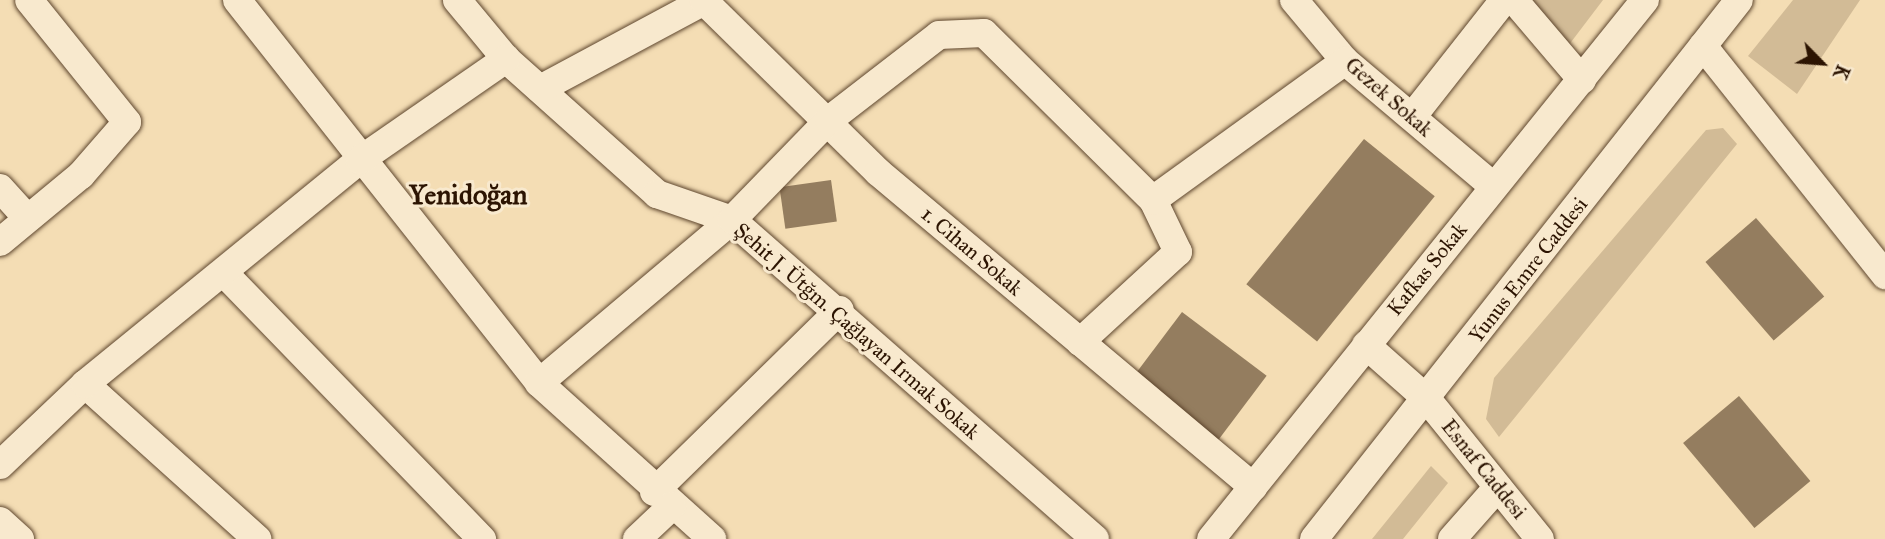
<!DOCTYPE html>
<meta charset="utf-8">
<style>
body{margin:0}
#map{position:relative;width:1885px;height:539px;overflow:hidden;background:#f4ddb4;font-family:"IM FELL Great Primer",serif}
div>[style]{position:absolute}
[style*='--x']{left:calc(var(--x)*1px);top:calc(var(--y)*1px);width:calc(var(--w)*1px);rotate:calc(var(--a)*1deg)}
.green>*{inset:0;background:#d2bb96}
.building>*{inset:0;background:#947d5f;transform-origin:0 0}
.roads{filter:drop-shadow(0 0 2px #5e462e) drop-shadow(0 0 2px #5e462e)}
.minor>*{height:28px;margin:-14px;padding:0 14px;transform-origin:14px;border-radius:14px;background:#f8e9ce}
span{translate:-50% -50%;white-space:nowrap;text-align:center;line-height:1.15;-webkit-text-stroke:6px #f8e9ce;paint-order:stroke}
.street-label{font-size:21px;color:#2c1402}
.district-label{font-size:28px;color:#2c1402;font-weight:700}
.north{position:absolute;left:1787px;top:28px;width:70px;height:70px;-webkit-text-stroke:5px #f8e9ce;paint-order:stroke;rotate:115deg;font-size:19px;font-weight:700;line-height:28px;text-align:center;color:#2c1402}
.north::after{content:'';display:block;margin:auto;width:24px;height:32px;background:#2c1402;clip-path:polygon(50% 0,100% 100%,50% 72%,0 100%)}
</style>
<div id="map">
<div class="green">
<i style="clip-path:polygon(1527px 0,1603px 0,1562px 54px)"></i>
<i style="clip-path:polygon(1793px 0,1860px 0,1797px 94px,1748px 56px)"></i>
<i style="clip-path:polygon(1723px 128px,1737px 144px,1499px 437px,1486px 419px,1494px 378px,1706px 130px)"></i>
<i style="clip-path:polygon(1431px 466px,1448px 483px,1403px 539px,1372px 539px)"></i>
</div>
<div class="building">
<i style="left:1364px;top:139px;width:91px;height:187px;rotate:39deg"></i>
<i style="left:831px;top:180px;width:42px;height:52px;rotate:82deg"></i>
<i style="left:1756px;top:218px;width:104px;height:67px;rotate:49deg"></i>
<i style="left:1182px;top:312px;width:106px;height:80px;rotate:37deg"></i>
<i style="left:1739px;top:396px;width:111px;height:73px;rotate:50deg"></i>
</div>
<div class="roads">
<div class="minor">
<i style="--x:237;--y:0;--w:488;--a:51.7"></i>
<i style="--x:539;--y:383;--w:233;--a:42"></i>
<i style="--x:457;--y:0;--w:77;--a:50.3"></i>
<i style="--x:506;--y:59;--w:203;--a:41.8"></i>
<i style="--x:657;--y:194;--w:79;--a:19.1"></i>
<i style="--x:732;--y:220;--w:483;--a:41.3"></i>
<i style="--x:1294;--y:0;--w:80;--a:50.1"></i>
<i style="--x:1345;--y:61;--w:194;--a:40.2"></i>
<i style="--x:1514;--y:0;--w:105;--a:49.6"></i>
<i style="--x:1703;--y:46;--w:293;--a:51.5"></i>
<i style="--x:540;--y:89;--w:186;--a:-28.2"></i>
<i style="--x:704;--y:1;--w:244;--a:44.5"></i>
<i style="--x:878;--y:172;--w:490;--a:40"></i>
<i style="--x:1412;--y:117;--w:149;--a:-51.8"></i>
<i style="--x:0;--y:188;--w:39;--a:48"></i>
<i style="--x:0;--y:242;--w:105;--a:-39.6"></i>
<i style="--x:81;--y:175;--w:70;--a:-49"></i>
<i style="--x:127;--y:122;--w:156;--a:-128.8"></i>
<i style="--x:224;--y:273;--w:371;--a:45.9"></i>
<i style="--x:1080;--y:342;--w:133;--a:-42.6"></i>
<i style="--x:1178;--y:252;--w:58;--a:-115.7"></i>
<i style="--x:1153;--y:200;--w:237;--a:-35.9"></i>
<i style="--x:1366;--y:345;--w:81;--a:41.5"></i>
<i style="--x:1427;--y:399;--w:180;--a:51.1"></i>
<i style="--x:539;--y:383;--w:253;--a:-40.2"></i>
<i style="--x:732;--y:220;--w:139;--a:-45.9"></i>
<i style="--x:829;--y:120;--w:139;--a:-37.7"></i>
<i style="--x:939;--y:35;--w:45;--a:-2.5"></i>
<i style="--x:984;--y:33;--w:238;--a:44.7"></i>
<i style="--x:85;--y:384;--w:232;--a:42"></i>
<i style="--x:0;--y:465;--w:117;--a:-43.6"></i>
<i style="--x:85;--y:384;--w:355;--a:-39.2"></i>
<i style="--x:360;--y:160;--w:178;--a:-34.7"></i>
<i style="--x:654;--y:492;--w:260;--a:-44.4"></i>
<i style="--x:0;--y:521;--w:27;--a:42"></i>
<i style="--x:637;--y:539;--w:48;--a:-43.3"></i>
<i style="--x:1211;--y:539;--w:692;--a:-51.16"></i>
<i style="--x:1314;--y:539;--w:686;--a:-51.74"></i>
<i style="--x:1452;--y:539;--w:69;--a:-48.5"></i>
</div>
</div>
<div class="street-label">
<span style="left:1389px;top:97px;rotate:41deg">Gezek Sokak</span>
<span style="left:972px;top:251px;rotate:40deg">1. Cihan Sokak</span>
<span style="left:1427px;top:269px;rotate:-51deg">Kafkas Sokak</span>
<span style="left:1528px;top:270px;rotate:-52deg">Yunus Emre Caddesi</span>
<span style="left:857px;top:331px;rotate:41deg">Şehit J. Ütğm. Çağlayan Irmak Sokak</span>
<span style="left:1484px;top:469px;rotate:51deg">Esnaf Caddesi</span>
</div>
<div class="district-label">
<span style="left:468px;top:195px">Yenidoğan</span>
</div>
<div class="north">K</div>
</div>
